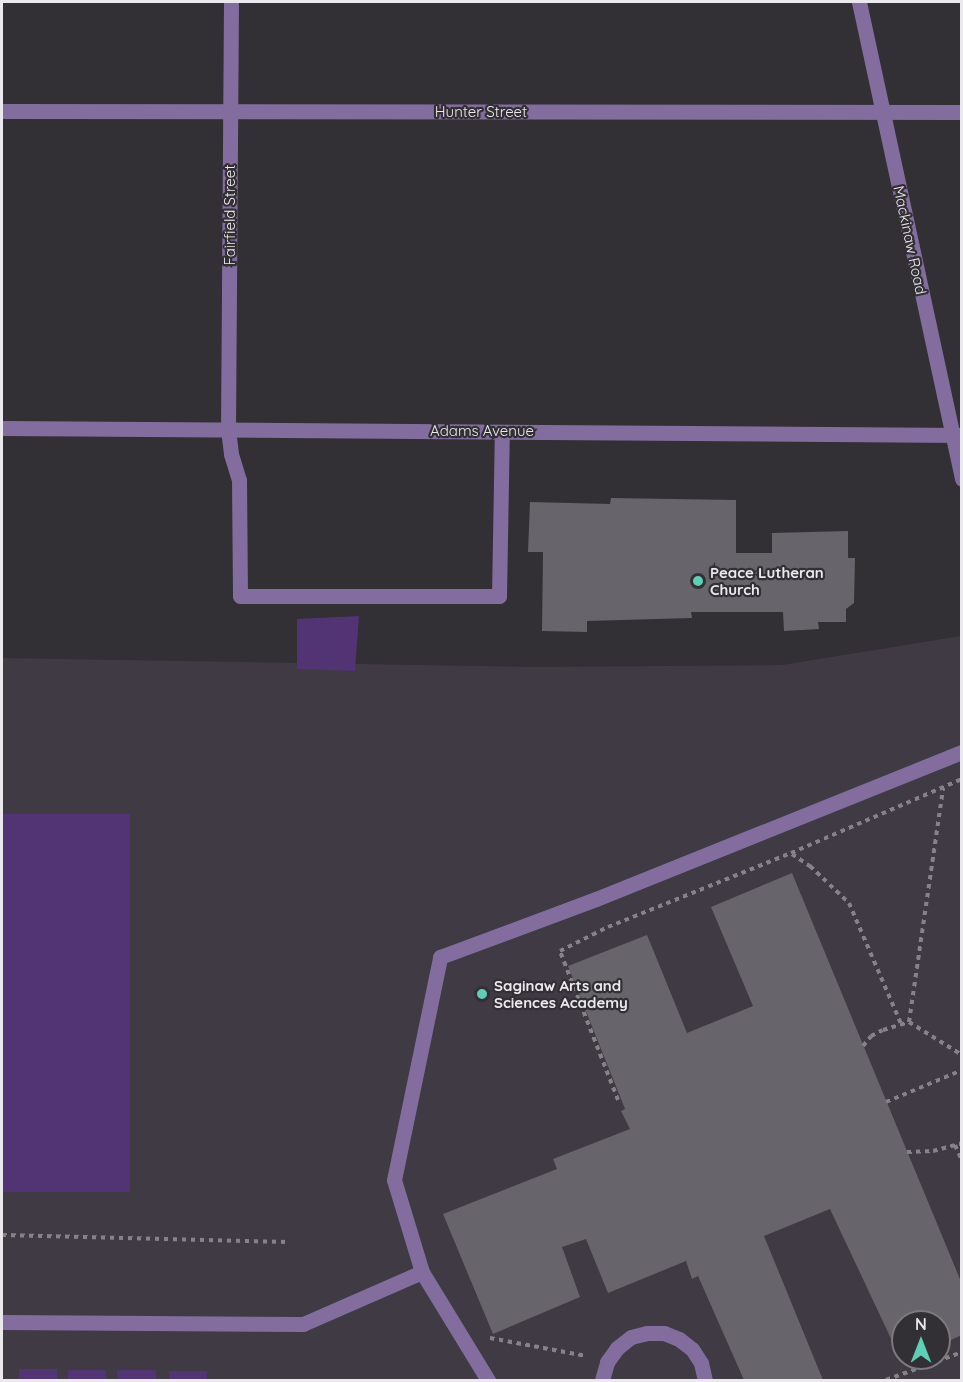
<!DOCTYPE html>
<style>
body{margin:0}
#map{position:relative;width:963px;height:1382px;overflow:hidden;background:#322f35;font-family:Quicksand,sans-serif}
div>[style]{position:absolute}
[style*='--x']{left:calc(var(--x)*1px);top:calc(var(--y)*1px);width:calc(var(--w)*1px);rotate:calc(var(--a)*1deg)}
.built>*{inset:0;background:#3f3a44}
.green>*{inset:0;background:#523373;transform-origin:0 0}
.building>*{inset:0;background:#67646b}
.path>*{height:4px;margin-top:-2px;transform-origin:0;background:repeating-linear-gradient(90deg,#868388 0 4.5px,transparent 0 9px)}
.minor>*{height:15px;margin:-7.5px;padding:0 7.5px;transform-origin:7.5px;border-radius:7.5px;background:#826d9e}
.dots>*{width:16px;height:16px;translate:-50% -50%;box-sizing:border-box;border:3px solid #322f35;border-radius:50%}
span{translate:-50% -50%;white-space:nowrap;text-align:center;line-height:1.15;-webkit-text-stroke:4.5px #322f35;paint-order:stroke}
.street-label{font-size:15px;color:#ebe9ed}
.poi-label{font-size:15px;color:#ebe9ed;font-weight:700}
.left{translate:0 -50%;text-align:left}
.frame{position:absolute;inset:0;border:3px solid #ebe9ed;pointer-events:none}
.north{position:absolute;left:891px;top:1310px;width:60px;height:60px;box-sizing:border-box;background:#322f35;border:2px solid #7c797f;border-radius:50%;rotate:0deg;font-size:16px;font-weight:700;line-height:24px;text-align:center;color:#ebe9ed}
.north::after{content:'';display:block;margin:auto;width:21px;height:27px;background:#5eceb7;clip-path:polygon(50% 0,100% 100%,50% 72%,0 100%)}
</style>
<div id="map">
<div class="built">
<i style="clip-path:polygon(evenodd,961px 636px,961px 1380px,2px 1380px,2px 658px,535px 667px,782px 665px,961px 636px,903px 1322px,939px 1322px,939px 1358px,903px 1358px,903px 1322px)"></i>
</div>
<div class="green">
<i style="clip-path:polygon(359px 616px,355px 671px,297px 669px,297px 619px)"></i>
<i style="left:2px;top:814px;width:128px;height:378px"></i>
<i style="left:19px;top:1369px;width:38px;height:11px"></i>
<i style="left:68px;top:1370px;width:38px;height:10px"></i>
<i style="left:117px;top:1370px;width:39px;height:10px"></i>
<i style="left:169px;top:1371px;width:38px;height:9px"></i>
</div>
<div class="building">
<i style="clip-path:polygon(611px 498px,736px 500px,736px 553px,772px 553px,772px 533px,848px 531px,848px 558px,855px 558px,854px 603px,846px 609px,846px 622px,818px 622px,819px 629px,784px 631px,783px 612px,691px 612px,692px 618px,587px 621px,587px 632px,542px 631px,543px 552px,528px 552px,530px 502px,610px 504px)"></i>
<i style="clip-path:polygon(792px 873px,962px 1284px,962px 1335px,939px 1345px,939px 1322px,903px 1322px,903px 1358px,911px 1358px,902px 1362px,830px 1209px,764px 1236px,823px 1380px,744px 1380px,698px 1276px,692px 1279px,686px 1261px,608px 1293px,586px 1239px,562px 1247px,580px 1297px,493px 1334px,443px 1214px,557px 1169px,553px 1159px,630px 1129px,621px 1111px,625px 1109px,568px 966px,647px 935px,687px 1033px,753px 1006px,711px 907px)"></i>
</div>
<div class="path">
<i style="--x:792;--y:854;--w:22;--a:34"></i>
<i style="--x:810;--y:866;--w:54;--a:43.5"></i>
<i style="--x:849;--y:903;--w:132;--a:66.7"></i>
<i style="--x:909;--y:1022;--w:236;--a:-81.7"></i>
<i style="--x:863;--y:1046;--w:13;--a:-51"></i>
<i style="--x:871;--y:1036;--w:13;--a:-27"></i>
<i style="--x:883;--y:1030;--w:27;--a:-17"></i>
<i style="--x:909;--y:1022;--w:62;--a:31.9"></i>
<i style="--x:618;--y:1100;--w:160;--a:-111.3"></i>
<i style="--x:560;--y:951;--w:54;--a:-26.6"></i>
<i style="--x:608;--y:927;--w:197;--a:-22"></i>
<i style="--x:791;--y:853;--w:186;--a:-23.4"></i>
<i style="--x:886;--y:1102;--w:82;--a:-22.8"></i>
<i style="--x:955;--y:1145;--w:17;--a:66"></i>
<i style="--x:907;--y:1152;--w:26;--a:-2"></i>
<i style="--x:933;--y:1151;--w:30;--a:-15"></i>
<i style="--x:2;--y:1235;--w:287;--a:1.4"></i>
<i style="--x:490;--y:1338;--w:98;--a:10.6"></i>
<i style="--x:886;--y:1380;--w:81;--a:-20.2"></i>
</div>
<div class="minor">
<i style="--x:231;--y:2;--w:427;--a:90.4"></i>
<i style="--x:228;--y:429;--w:25;--a:83"></i>
<i style="--x:231;--y:454;--w:27;--a:73"></i>
<i style="--x:239;--y:480;--w:116;--a:89.5"></i>
<i style="--x:240;--y:596;--w:259;--a:0"></i>
<i style="--x:499;--y:596;--w:164;--a:-89"></i>
<i style="--x:859;--y:2;--w:488;--a:77.8"></i>
<i style="--x:2;--y:111;--w:960;--a:0.06"></i>
<i style="--x:2;--y:428;--w:960;--a:0.42"></i>
<i style="--x:422;--y:1272;--w:96;--a:-106.9"></i>
<i style="--x:394;--y:1180;--w:228;--a:-78.3"></i>
<i style="--x:440;--y:957;--w:166;--a:-20.4"></i>
<i style="--x:596;--y:899;--w:394;--a:-21.9"></i>
<i style="--x:2;--y:1322;--w:301;--a:0.4"></i>
<i style="--x:303;--y:1324;--w:130;--a:-23.6"></i>
<i style="--x:422;--y:1272;--w:127;--a:58.6"></i>
<i style="--x:602;--y:1380;--w:19;--a:-74"></i>
<i style="--x:607;--y:1362;--w:17;--a:-54"></i>
<i style="--x:617;--y:1348;--w:18;--a:-38"></i>
<i style="--x:631;--y:1337;--w:16;--a:-14"></i>
<i style="--x:647;--y:1333;--w:17;--a:0"></i>
<i style="--x:664;--y:1333;--w:16;--a:22"></i>
<i style="--x:679;--y:1339;--w:16;--a:38"></i>
<i style="--x:692;--y:1349;--w:17;--a:57"></i>
<i style="--x:701;--y:1363;--w:17;--a:77"></i>
</div>
<div class="dots">
<i style="left:698px;top:581px;background:#5eceb7"></i>
<i style="left:482px;top:994px;background:#5eceb7"></i>
</div>
<div class="street-label">
<span style="left:481px;top:112px">Hunter Street</span>
<span style="left:230px;top:215px;rotate:-90deg">Fairfield Street</span>
<span style="left:910px;top:240px;rotate:78deg">Mackinaw Road</span>
<span style="left:482px;top:431px">Adams Avenue</span>
</div>
<div class="poi-label">
<span class="left" style="left:710px;top:581px">Peace Lutheran<br>Church</span>
<span class="left" style="left:494px;top:994px">Saginaw Arts and<br>Sciences Academy</span>
</div>
<div class="frame"></div>
<div class="north">N</div>
</div>
